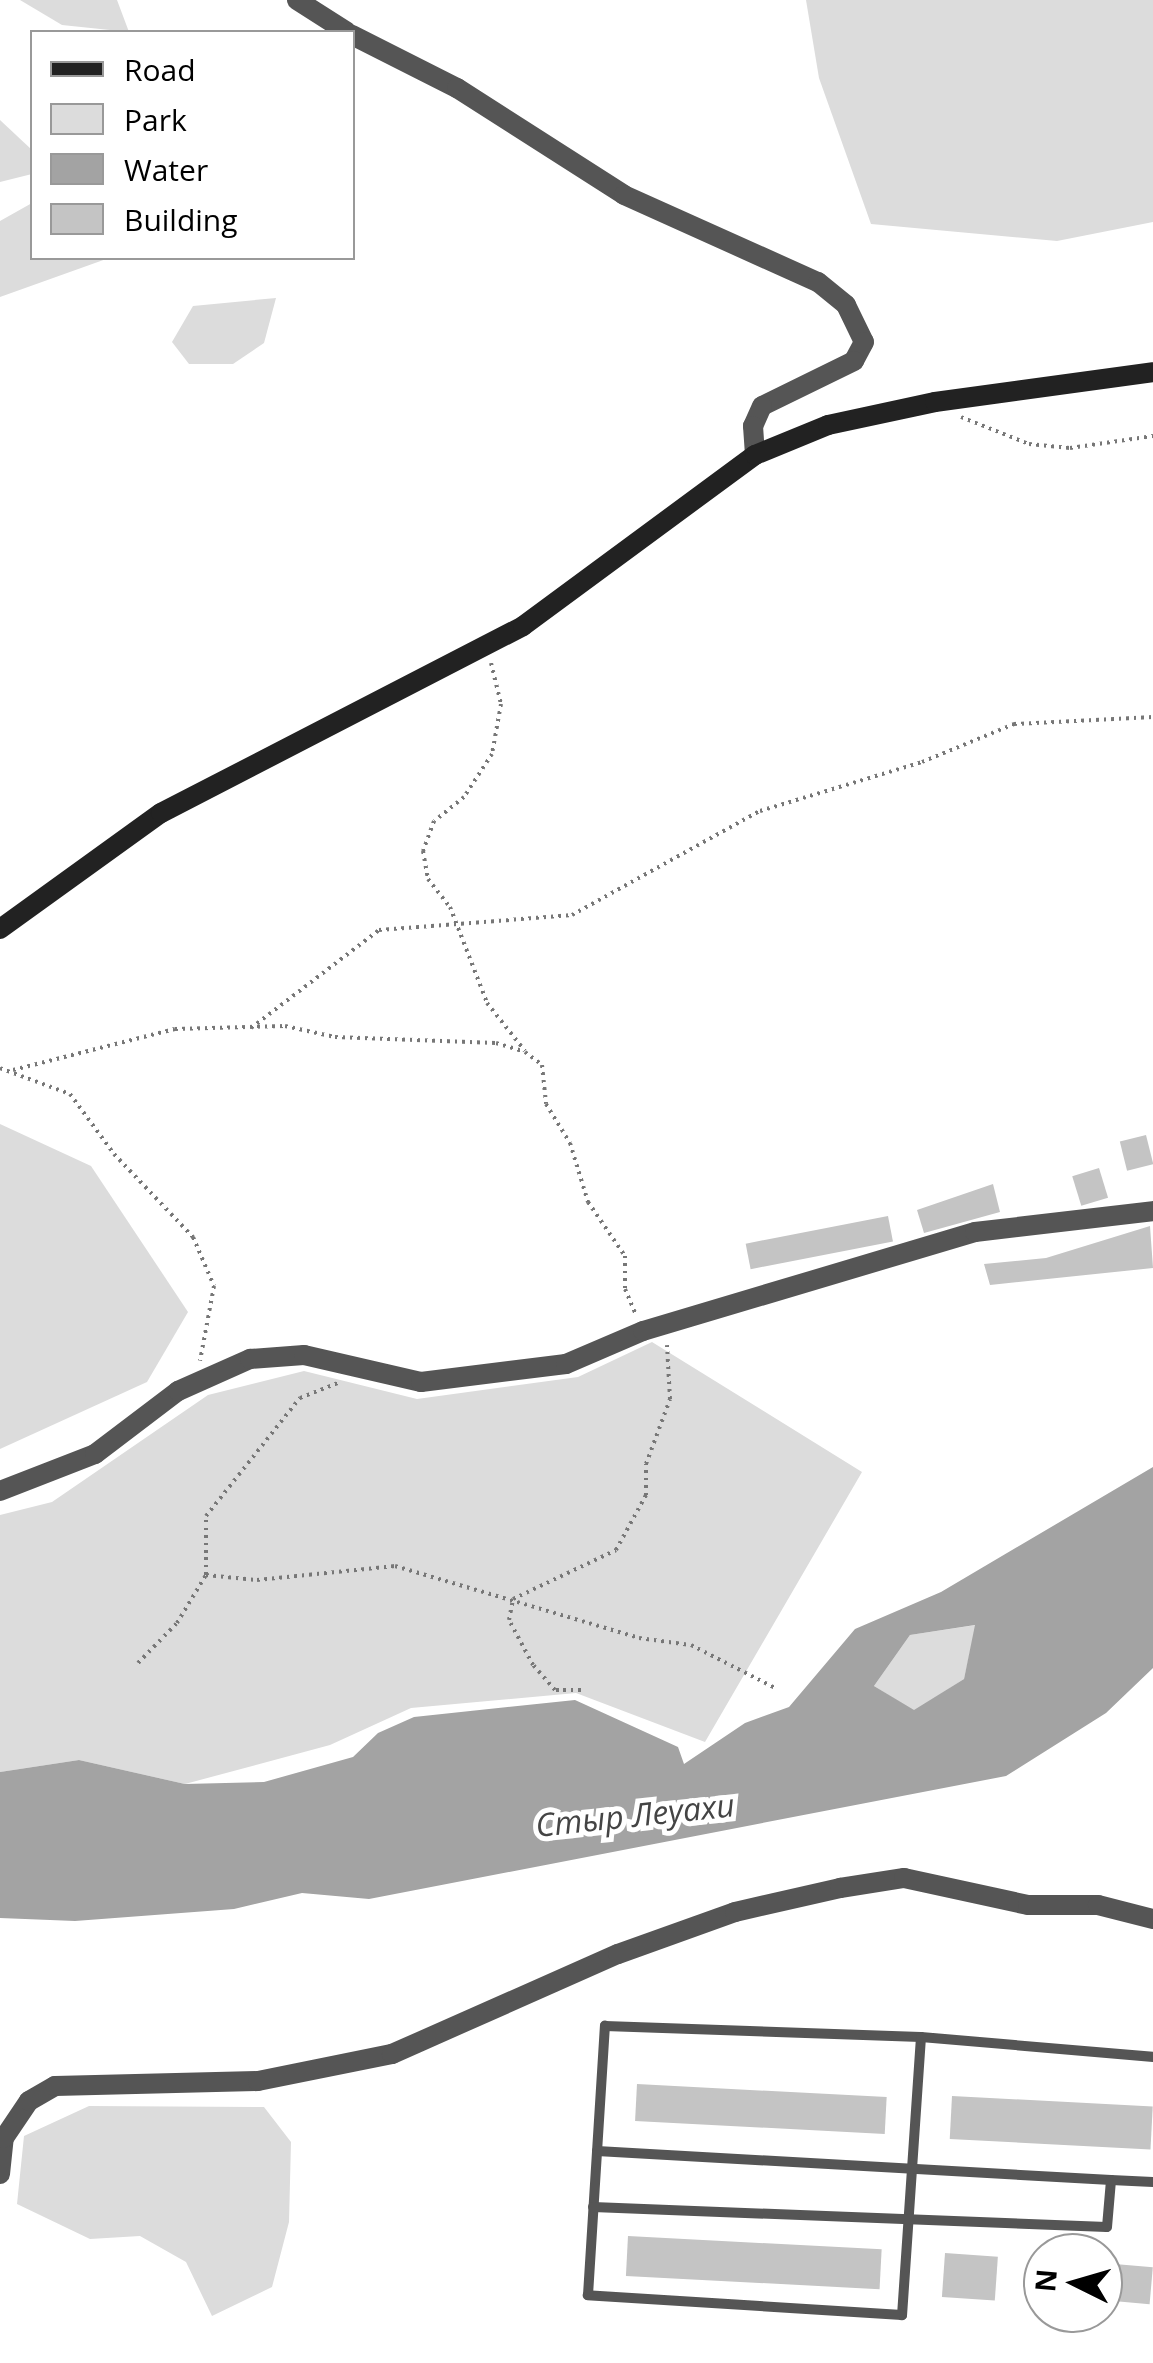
<!DOCTYPE html>
<meta charset="utf-8">
<style>
body{margin:0}
#map{position:relative;width:1153px;height:2363px;overflow:hidden;background:#fff;font-family:"Open Sans",sans-serif}
div>[style]{position:absolute}
[style*='--x']{left:calc(var(--x)*1px);top:calc(var(--y)*1px);width:calc(var(--w)*1px);rotate:calc(var(--a)*1deg)}
.green>*{inset:0;background:#dcdcdc}
.water>*{inset:0;background:#a3a3a3}
.building>*{inset:0;background:#c4c4c4;transform-origin:0 0}
.path>*{height:4px;margin-top:-2px;transform-origin:0;background:repeating-linear-gradient(90deg,#777 0 2.5px,transparent 0 7.5px)}
.lane>*{height:10px;margin:-5px;padding:0 5px;transform-origin:5px;border-radius:5px;background:#555}
.street>*{height:20px;margin:-10px;padding:0 10px;transform-origin:10px;border-radius:10px;background:#555}
.secondary>*{height:20px;margin:-10px;padding:0 10px;transform-origin:10px;border-radius:10px;background:#222}
span{translate:-50% -50%;white-space:nowrap;text-align:center;line-height:1.15;-webkit-text-stroke:10px #fff;paint-order:stroke}
.water-label{font-size:32px;color:#444;font-style:italic}
.legend{position:absolute;left:30px;top:30px;width:325px;height:230px;box-sizing:border-box;background:#fff;border:2px solid #999;margin:0;padding:12px 18px;list-style:none;font-size:30px;color:#000}
.legend li{display:flex;align-items:center;gap:20px;height:50px}
.legend b{width:50px;border:2px solid #999}
.north{position:absolute;left:1023px;top:2233px;width:100px;height:100px;box-sizing:border-box;background:#fff;border:2px solid #999;border-radius:50%;rotate:275deg;font-size:28px;font-weight:700;line-height:40px;text-align:center;color:#000}
.north::after{content:'';display:block;margin:auto;width:35px;height:45px;background:#000;clip-path:polygon(50% 0,100% 100%,50% 72%,0 100%)}
</style>
<div id="map">
<div class="green">
<i style="clip-path:polygon(20px 0,117px 0,129px 32px,62px 25px)"></i>
<i style="clip-path:polygon(806px 0,1153px 0,1153px 222px,1057px 241px,871px 224px,819px 78px)"></i>
<i style="clip-path:polygon(0 120px,32px 150px,32px 174px,0 182px)"></i>
<i style="clip-path:polygon(32px 203px,32px 258px,109px 258px,0 297px,0 221px)"></i>
<i style="clip-path:polygon(276px 298px,264px 343px,233px 364px,189px 364px,172px 342px,193px 306px)"></i>
<i style="clip-path:polygon(0 1124px,91px 1166px,188px 1312px,147px 1382px,0 1449px)"></i>
<i style="clip-path:polygon(652px 1342px,862px 1472px,705px 1742px,576px 1693px,411px 1708px,330px 1745px,185px 1784px,79px 1760px,0 1772px,0 1515px,52px 1502px,208px 1395px,304px 1371px,417px 1399px,578px 1377px)"></i>
<i style="clip-path:polygon(976px 1625px,964px 1679px,914px 1711px,874px 1686px,910px 1635px)"></i>
<i style="clip-path:polygon(89px 2106px,264px 2107px,291px 2142px,289px 2222px,272px 2287px,212px 2316px,186px 2262px,140px 2236px,90px 2239px,17px 2204px,24px 2136px)"></i>
</div>
<div class="water">
<i style="clip-path:polygon(evenodd,1153px 1467px,1153px 1668px,1106px 1713px,1006px 1776px,369px 1899px,302px 1893px,234px 1909px,75px 1921px,0 1918px,0 1772px,79px 1760px,185px 1784px,264px 1782px,353px 1757px,378px 1733px,414px 1717px,575px 1700px,678px 1747px,684px 1764px,745px 1723px,789px 1707px,855px 1629px,941px 1592px,1153px 1467px,975px 1625px,964px 1679px,914px 1710px,874px 1686px,910px 1635px,975px 1625px)"></i>
</div>
<div class="building">
<i style="left:1146px;top:1135px;width:30px;height:27px;rotate:76deg"></i>
<i style="left:1099px;top:1168px;width:31px;height:28px;rotate:73deg"></i>
<i style="clip-path:polygon(993px 1184px,1000px 1212px,924px 1233px,917px 1210px)"></i>
<i style="left:888px;top:1216px;width:26px;height:145px;rotate:79deg"></i>
<i style="clip-path:polygon(1150px 1226px,1153px 1268px,990px 1285px,984px 1264px,1046px 1258px)"></i>
<i style="left:637px;top:2084px;width:250px;height:37px;rotate:3deg"></i>
<i style="left:952px;top:2096px;width:201px;height:43px;rotate:3deg"></i>
<i style="left:628px;top:2236px;width:254px;height:40px;rotate:3deg"></i>
<i style="left:945px;top:2253px;width:53px;height:44px;rotate:4deg"></i>
<i style="left:1103px;top:2263px;width:50px;height:37px;rotate:5deg"></i>
</div>
<div class="path">
<i style="--x:961;--y:417;--w:73;--a:21.7"></i>
<i style="--x:1029;--y:444;--w:41;--a:5.6"></i>
<i style="--x:1070;--y:448;--w:84;--a:-8.2"></i>
<i style="--x:491;--y:663;--w:42;--a:76.3"></i>
<i style="--x:501;--y:704;--w:51;--a:100.2"></i>
<i style="--x:492;--y:754;--w:51;--a:123.1"></i>
<i style="--x:464;--y:797;--w:38;--a:141"></i>
<i style="--x:434;--y:821;--w:32;--a:110"></i>
<i style="--x:423;--y:851;--w:28;--a:80"></i>
<i style="--x:428;--y:879;--w:36;--a:52"></i>
<i style="--x:450;--y:907;--w:103;--a:68.9"></i>
<i style="--x:487;--y:1003;--w:61;--a:51.6"></i>
<i style="--x:251;--y:1028;--w:161;--a:-37.4"></i>
<i style="--x:379;--y:930;--w:194;--a:-4.4"></i>
<i style="--x:572;--y:915;--w:215;--a:-29"></i>
<i style="--x:760;--y:811;--w:169;--a:-16.8"></i>
<i style="--x:922;--y:762;--w:100;--a:-22.4"></i>
<i style="--x:1014;--y:724;--w:139;--a:-2.9"></i>
<i style="--x:0;--y:1068;--w:75;--a:20.4"></i>
<i style="--x:70;--y:1094;--w:74;--a:53.7"></i>
<i style="--x:114;--y:1154;--w:115;--a:46.4"></i>
<i style="--x:193;--y:1237;--w:53;--a:66.8"></i>
<i style="--x:214;--y:1286;--w:76;--a:100.6"></i>
<i style="--x:13;--y:1070;--w:167;--a:-14.2"></i>
<i style="--x:175;--y:1029;--w:110;--a:-1.6"></i>
<i style="--x:285;--y:1026;--w:51;--a:12.4"></i>
<i style="--x:335;--y:1037;--w:161;--a:2.1"></i>
<i style="--x:496;--y:1043;--w:30;--a:17"></i>
<i style="--x:525;--y:1052;--w:21;--a:37"></i>
<i style="--x:542;--y:1065;--w:39;--a:84"></i>
<i style="--x:546;--y:1104;--w:46;--a:58.4"></i>
<i style="--x:570;--y:1143;--w:62;--a:73"></i>
<i style="--x:588;--y:1202;--w:65;--a:55.6"></i>
<i style="--x:625;--y:1256;--w:33;--a:90"></i>
<i style="--x:625;--y:1289;--w:26;--a:67"></i>
<i style="--x:206;--y:1575;--w:51;--a:5.6"></i>
<i style="--x:257;--y:1580;--w:139;--a:-5.8"></i>
<i style="--x:395;--y:1566;--w:254;--a:16.4"></i>
<i style="--x:639;--y:1638;--w:52;--a:7.7"></i>
<i style="--x:691;--y:1645;--w:94;--a:27.1"></i>
<i style="--x:138;--y:1663;--w:56;--a:-45.7"></i>
<i style="--x:177;--y:1623;--w:56;--a:-58.9"></i>
<i style="--x:206;--y:1575;--w:59;--a:-90"></i>
<i style="--x:206;--y:1516;--w:151;--a:-51.5"></i>
<i style="--x:300;--y:1398;--w:41;--a:-21.5"></i>
<i style="--x:581;--y:1690;--w:26;--a:180"></i>
<i style="--x:555;--y:1690;--w:33;--a:-131"></i>
<i style="--x:533;--y:1665;--w:51;--a:-118.1"></i>
<i style="--x:509;--y:1620;--w:21;--a:-79"></i>
<i style="--x:513;--y:1599;--w:114;--a:-25.4"></i>
<i style="--x:616;--y:1550;--w:63;--a:-61.4"></i>
<i style="--x:646;--y:1495;--w:31;--a:-90"></i>
<i style="--x:646;--y:1464;--w:69;--a:-69.7"></i>
<i style="--x:670;--y:1399;--w:54;--a:-93.2"></i>
</div>
<div class="lane">
<i style="--x:921;--y:2037;--w:279;--a:93.9"></i>
<i style="--x:902;--y:2315;--w:315;--a:-176.4"></i>
<i style="--x:588;--y:2295;--w:270;--a:-86.4"></i>
<i style="--x:605;--y:2026;--w:316;--a:2"></i>
<i style="--x:921;--y:2037;--w:233;--a:4.9"></i>
<i style="--x:597;--y:2151;--w:515;--a:3.23"></i>
<i style="--x:593;--y:2207;--w:514;--a:2.23"></i>
<i style="--x:1107;--y:2227;--w:47;--a:-85.1"></i>
<i style="--x:1111;--y:2180;--w:42;--a:2.7"></i>
</div>
<div class="street">
<i style="--x:297;--y:0;--w:59;--a:32.6"></i>
<i style="--x:352;--y:35;--w:118;--a:26.8"></i>
<i style="--x:457;--y:88;--w:198;--a:32.6"></i>
<i style="--x:624;--y:195;--w:213;--a:24.2"></i>
<i style="--x:818;--y:282;--w:36;--a:39"></i>
<i style="--x:846;--y:305;--w:41;--a:64.1"></i>
<i style="--x:864;--y:342;--w:21;--a:118"></i>
<i style="--x:854;--y:361;--w:102;--a:153.9"></i>
<i style="--x:762;--y:406;--w:22;--a:114"></i>
<i style="--x:753;--y:426;--w:29;--a:86"></i>
<i style="--x:0;--y:1491;--w:102;--a:-21.3"></i>
<i style="--x:95;--y:1454;--w:104;--a:-37.2"></i>
<i style="--x:178;--y:1391;--w:79;--a:-24"></i>
<i style="--x:250;--y:1359;--w:54;--a:-4.2"></i>
<i style="--x:304;--y:1355;--w:120;--a:13"></i>
<i style="--x:421;--y:1382;--w:146;--a:-7.1"></i>
<i style="--x:566;--y:1364;--w:84;--a:-23.2"></i>
<i style="--x:643;--y:1331;--w:346;--a:-16.6"></i>
<i style="--x:975;--y:1232;--w:179;--a:-6.7"></i>
<i style="--x:0;--y:2174;--w:36;--a:-84"></i>
<i style="--x:4;--y:2138;--w:45;--a:-56"></i>
<i style="--x:29;--y:2101;--w:30;--a:-30"></i>
<i style="--x:55;--y:2086;--w:203;--a:-1.4"></i>
<i style="--x:258;--y:2081;--w:137;--a:-11.4"></i>
<i style="--x:392;--y:2054;--w:247;--a:-23.9"></i>
<i style="--x:618;--y:1954;--w:124;--a:-19.7"></i>
<i style="--x:735;--y:1912;--w:108;--a:-12.9"></i>
<i style="--x:840;--y:1888;--w:65;--a:-8.9"></i>
<i style="--x:904;--y:1878;--w:127;--a:12.3"></i>
<i style="--x:1028;--y:1905;--w:70;--a:0"></i>
<i style="--x:1098;--y:1905;--w:57;--a:14.3"></i>
</div>
<div class="secondary">
<i style="--x:0;--y:929;--w:198;--a:-35.8"></i>
<i style="--x:161;--y:813;--w:407;--a:-27.3"></i>
<i style="--x:523;--y:626;--w:288;--a:-36.4"></i>
<i style="--x:755;--y:455;--w:79;--a:-22.3"></i>
<i style="--x:828;--y:425;--w:109;--a:-12.1"></i>
<i style="--x:935;--y:402;--w:220;--a:-7.8"></i>
</div>
<div class="water-label">
<span style="left:635px;top:1815px;rotate:-6deg">Стыр Леуахи</span>
</div>
<ul class="legend">
<li><b style="height:12px;background:#222"></b>Road</li>
<li><b style="height:28px;background:#dcdcdc"></b>Park</li>
<li><b style="height:28px;background:#a3a3a3"></b>Water</li>
<li><b style="height:28px;background:#c4c4c4"></b>Building</li>
</ul>
<div class="north">N</div>
</div>
